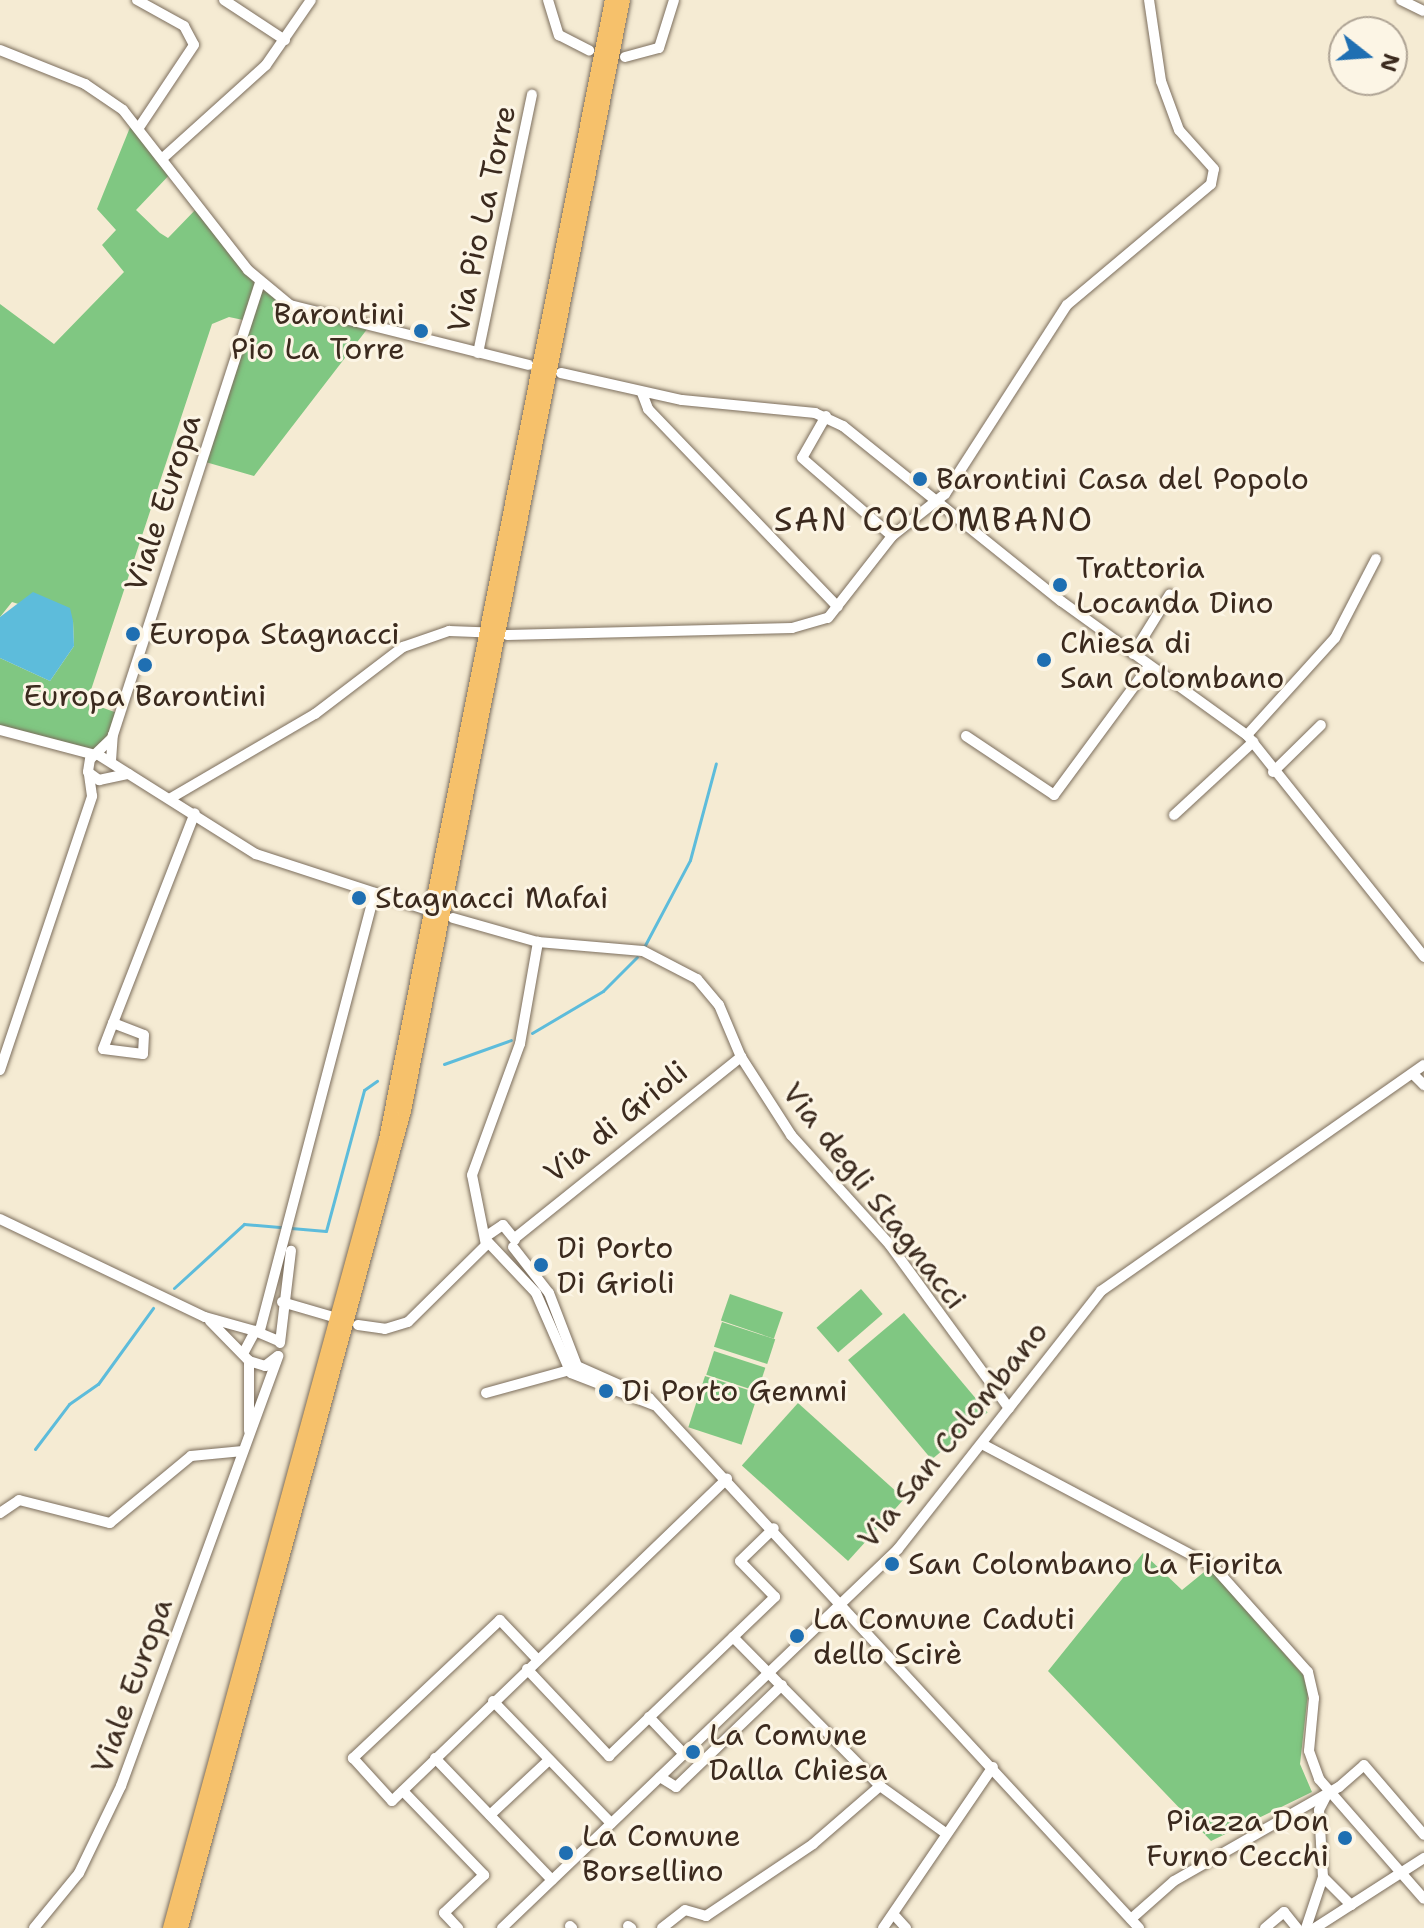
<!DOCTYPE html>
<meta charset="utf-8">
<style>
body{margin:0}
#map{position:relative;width:1424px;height:1928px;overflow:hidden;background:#f5ebd3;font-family:"Shantell Sans",sans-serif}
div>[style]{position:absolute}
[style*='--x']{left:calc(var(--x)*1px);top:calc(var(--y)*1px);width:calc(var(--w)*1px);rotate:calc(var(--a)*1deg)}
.green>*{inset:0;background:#80c782;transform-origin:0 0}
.water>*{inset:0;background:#5dbcdb}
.stream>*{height:3px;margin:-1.5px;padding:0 1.5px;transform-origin:1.5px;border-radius:1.5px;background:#5dbcdb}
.roads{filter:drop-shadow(0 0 2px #7c6e5d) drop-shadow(0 0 2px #7c6e5d)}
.minor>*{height:10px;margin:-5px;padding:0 5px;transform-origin:5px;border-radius:5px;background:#fff}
.highway>*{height:14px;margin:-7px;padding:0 7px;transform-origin:7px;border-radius:7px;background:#f6c16b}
.dots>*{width:22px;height:22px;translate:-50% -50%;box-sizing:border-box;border:4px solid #fcf5e5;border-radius:50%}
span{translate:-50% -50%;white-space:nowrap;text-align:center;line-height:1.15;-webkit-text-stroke:6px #fcf5e5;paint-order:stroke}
.street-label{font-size:30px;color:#3b2a1e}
.poi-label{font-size:30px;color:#3b2a1e}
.right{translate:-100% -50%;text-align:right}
.left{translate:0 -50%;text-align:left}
.quarter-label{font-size:34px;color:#3b2a1e;letter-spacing:2px}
.north{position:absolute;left:1328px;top:16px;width:80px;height:80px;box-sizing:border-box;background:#fcf5e5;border:2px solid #afa495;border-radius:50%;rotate:107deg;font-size:22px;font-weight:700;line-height:32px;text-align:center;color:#3b2a1e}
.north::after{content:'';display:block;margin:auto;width:28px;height:36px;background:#1f6fb2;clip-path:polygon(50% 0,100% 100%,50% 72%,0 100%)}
</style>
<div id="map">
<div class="green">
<i style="clip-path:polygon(133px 120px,174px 170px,136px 210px,160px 233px,168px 238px,200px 205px,275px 296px,368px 328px,254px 476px,202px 461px,248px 321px,229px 317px,212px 324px,87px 702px,120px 714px,97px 754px,0 730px,0 658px,50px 681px,74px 646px,73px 621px,12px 602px,0 617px,0 304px,54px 344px,124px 272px,102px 245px,116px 230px,97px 209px)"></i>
<i style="left:861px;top:1289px;width:33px;height:59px;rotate:49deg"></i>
<i style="left:730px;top:1294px;width:56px;height:28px;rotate:19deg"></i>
<i style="left:904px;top:1313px;width:130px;height:73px;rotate:50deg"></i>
<i style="left:722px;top:1322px;width:56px;height:26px;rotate:18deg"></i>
<i style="left:714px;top:1351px;width:54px;height:25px;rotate:18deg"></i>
<i style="left:705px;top:1376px;width:56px;height:54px;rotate:18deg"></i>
<i style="left:798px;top:1403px;width:143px;height:84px;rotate:42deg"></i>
<i style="clip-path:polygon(1143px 1553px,1182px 1590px,1209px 1568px,1303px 1675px,1308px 1693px,1300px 1764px,1312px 1792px,1211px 1841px,1048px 1671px)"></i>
</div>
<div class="water">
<i style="clip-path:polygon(33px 592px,70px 608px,73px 621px,74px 646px,50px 681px,0 658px,0 617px)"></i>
</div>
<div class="stream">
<i style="--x:644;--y:947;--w:98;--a:-62.1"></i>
<i style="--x:690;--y:860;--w:100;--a:-75"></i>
<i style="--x:532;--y:1033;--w:82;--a:-30.6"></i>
<i style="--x:603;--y:991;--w:48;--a:-45"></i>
<i style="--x:444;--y:1064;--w:71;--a:-19.7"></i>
<i style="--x:174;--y:1288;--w:95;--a:-42.4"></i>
<i style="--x:244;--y:1224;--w:82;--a:4.9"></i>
<i style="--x:326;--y:1231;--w:146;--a:-74.9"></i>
<i style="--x:364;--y:1090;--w:16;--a:-35"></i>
<i style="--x:35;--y:1449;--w:56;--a:-52.9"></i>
<i style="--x:69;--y:1404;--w:35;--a:-35"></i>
<i style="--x:98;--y:1384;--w:94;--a:-54.1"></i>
</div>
<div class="roads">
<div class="minor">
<i style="--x:137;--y:0;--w:54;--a:29"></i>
<i style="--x:184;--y:26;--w:21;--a:62"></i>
<i style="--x:194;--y:45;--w:97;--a:123.7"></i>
<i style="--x:224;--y:0;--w:73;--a:33.3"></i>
<i style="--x:548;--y:0;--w:37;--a:73"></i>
<i style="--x:559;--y:35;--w:34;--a:27"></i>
<i style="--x:1401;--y:0;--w:25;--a:26"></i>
<i style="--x:0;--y:50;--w:92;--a:21.8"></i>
<i style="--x:85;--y:84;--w:46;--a:34.4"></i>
<i style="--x:123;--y:110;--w:203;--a:52"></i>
<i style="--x:248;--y:270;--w:55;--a:39.8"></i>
<i style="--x:290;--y:305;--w:246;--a:14.1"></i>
<i style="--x:625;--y:57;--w:35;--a:-15"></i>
<i style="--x:659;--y:48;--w:50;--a:-72.6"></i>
<i style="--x:164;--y:157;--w:137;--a:-42"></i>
<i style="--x:266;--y:65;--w:79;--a:-55.3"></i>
<i style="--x:478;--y:353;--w:264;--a:-78.2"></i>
<i style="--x:561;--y:373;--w:124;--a:12.6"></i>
<i style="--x:682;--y:400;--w:134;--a:5.6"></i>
<i style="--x:815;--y:413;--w:31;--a:25"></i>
<i style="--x:843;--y:426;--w:280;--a:38.8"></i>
<i style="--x:1061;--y:601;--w:229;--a:35.8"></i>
<i style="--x:1247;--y:735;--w:284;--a:51.4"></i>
<i style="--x:642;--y:393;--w:17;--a:69"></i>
<i style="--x:648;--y:409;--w:274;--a:46.2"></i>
<i style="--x:826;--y:416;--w:48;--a:119.7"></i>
<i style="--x:802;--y:458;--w:119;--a:40.9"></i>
<i style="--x:507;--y:635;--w:285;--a:-1.4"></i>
<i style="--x:792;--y:628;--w:37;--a:-16"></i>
<i style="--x:828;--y:618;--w:104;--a:-52"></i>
<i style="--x:892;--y:536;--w:68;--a:-38.4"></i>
<i style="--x:945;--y:494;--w:225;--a:-57.2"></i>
<i style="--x:1067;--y:305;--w:188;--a:-40"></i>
<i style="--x:1211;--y:184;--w:15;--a:-79"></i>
<i style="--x:1214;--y:169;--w:52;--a:-131.9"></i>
<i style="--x:1179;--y:130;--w:52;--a:-110.2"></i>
<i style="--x:1161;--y:81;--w:82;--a:-98.4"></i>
<i style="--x:1133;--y:654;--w:70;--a:-58.3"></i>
<i style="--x:0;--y:730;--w:98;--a:14.7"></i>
<i style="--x:1247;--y:735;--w:131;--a:-47.8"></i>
<i style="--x:1335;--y:638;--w:89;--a:-62.6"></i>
<i style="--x:966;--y:736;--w:106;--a:33.8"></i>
<i style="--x:1054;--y:795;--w:160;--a:-53.6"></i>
<i style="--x:112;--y:738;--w:30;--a:136"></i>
<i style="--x:90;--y:759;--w:13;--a:99"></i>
<i style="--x:88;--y:772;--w:14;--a:36"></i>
<i style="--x:99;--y:780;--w:30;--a:-12"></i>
<i style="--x:97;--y:754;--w:188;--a:32.2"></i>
<i style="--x:256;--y:854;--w:177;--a:18.1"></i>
<i style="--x:111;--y:761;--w:26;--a:-86"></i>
<i style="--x:113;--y:735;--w:475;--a:-72"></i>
<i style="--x:1273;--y:772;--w:67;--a:-44.4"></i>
<i style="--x:171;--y:798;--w:167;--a:-30.3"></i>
<i style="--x:315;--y:714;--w:111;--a:-37.3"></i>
<i style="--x:403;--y:647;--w:49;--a:-19.2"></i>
<i style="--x:449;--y:631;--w:33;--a:2"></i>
<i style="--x:1174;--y:815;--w:108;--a:-42.7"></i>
<i style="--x:453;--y:918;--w:88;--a:15.8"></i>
<i style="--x:538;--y:942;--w:105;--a:4.9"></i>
<i style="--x:643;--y:951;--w:61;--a:27.4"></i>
<i style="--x:697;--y:979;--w:34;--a:50"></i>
<i style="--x:719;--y:1005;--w:56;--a:67.1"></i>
<i style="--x:741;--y:1057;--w:93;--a:57.3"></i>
<i style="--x:791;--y:1135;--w:148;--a:48"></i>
<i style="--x:890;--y:1245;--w:202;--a:53.9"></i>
<i style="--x:113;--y:1023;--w:33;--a:21"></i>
<i style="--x:144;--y:1035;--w:19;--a:93"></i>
<i style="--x:143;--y:1054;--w:40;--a:-172.9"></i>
<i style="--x:103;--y:1049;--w:28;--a:-69"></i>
<i style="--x:113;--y:1023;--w:225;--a:-68.7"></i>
<i style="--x:0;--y:1070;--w:289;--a:-71.4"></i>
<i style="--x:92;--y:796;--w:22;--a:-98"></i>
<i style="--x:1413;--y:1074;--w:16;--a:45"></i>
<i style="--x:0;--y:1219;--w:227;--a:25.6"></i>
<i style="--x:205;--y:1317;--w:52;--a:15.6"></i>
<i style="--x:488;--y:1235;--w:18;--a:-34"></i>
<i style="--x:503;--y:1225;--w:19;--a:51"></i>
<i style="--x:515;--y:1238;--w:290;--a:-38.7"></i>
<i style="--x:487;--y:1241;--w:71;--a:46.7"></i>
<i style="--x:536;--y:1293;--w:87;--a:66.4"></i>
<i style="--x:571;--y:1373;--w:89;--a:21.1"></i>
<i style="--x:513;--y:1247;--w:58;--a:52"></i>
<i style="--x:549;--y:1293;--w:78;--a:69"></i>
<i style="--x:577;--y:1366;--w:79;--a:24"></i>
<i style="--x:649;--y:1398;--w:722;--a:47.25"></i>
<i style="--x:282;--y:1302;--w:50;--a:16.3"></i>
<i style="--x:210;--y:1321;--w:56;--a:45.7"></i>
<i style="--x:249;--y:1361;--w:70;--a:90"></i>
<i style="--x:358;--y:1325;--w:27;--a:8"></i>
<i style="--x:385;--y:1329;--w:24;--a:-17"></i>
<i style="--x:408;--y:1322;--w:110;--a:-44.6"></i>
<i style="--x:486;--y:1245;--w:71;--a:-101.3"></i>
<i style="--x:472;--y:1175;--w:140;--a:-69.9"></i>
<i style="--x:520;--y:1044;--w:104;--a:-80"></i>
<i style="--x:260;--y:1330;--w:452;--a:-75.3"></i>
<i style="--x:280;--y:1343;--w:93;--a:-83.2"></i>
<i style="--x:244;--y:1352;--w:24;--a:-62"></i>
<i style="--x:255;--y:1331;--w:26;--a:23"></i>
<i style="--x:249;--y:1361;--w:17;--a:17"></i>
<i style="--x:265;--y:1366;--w:16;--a:-38"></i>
<i style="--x:486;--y:1393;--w:90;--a:-15.4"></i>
<i style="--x:982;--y:1444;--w:263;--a:27.9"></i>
<i style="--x:1214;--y:1567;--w:141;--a:48.2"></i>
<i style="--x:1308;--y:1672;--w:27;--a:77"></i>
<i style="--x:1314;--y:1698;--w:53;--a:95.4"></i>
<i style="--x:1309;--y:1751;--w:30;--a:70"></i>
<i style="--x:1319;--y:1779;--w:159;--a:48.8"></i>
<i style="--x:0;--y:1513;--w:23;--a:-34"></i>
<i style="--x:19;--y:1500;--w:94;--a:14.2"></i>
<i style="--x:110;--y:1523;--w:105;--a:-39.6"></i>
<i style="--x:191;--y:1456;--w:52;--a:-5.5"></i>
<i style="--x:733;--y:1637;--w:209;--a:45.4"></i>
<i style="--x:537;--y:1659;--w:54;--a:-133.5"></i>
<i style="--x:500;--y:1620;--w:202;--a:136.8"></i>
<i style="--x:353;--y:1758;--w:58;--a:47.8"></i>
<i style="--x:392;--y:1801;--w:465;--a:-43.9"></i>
<i style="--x:527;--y:1669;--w:120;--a:46.7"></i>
<i style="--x:609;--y:1756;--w:230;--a:-43.8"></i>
<i style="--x:775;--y:1597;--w:50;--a:-134.2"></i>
<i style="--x:740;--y:1561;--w:47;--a:-44.1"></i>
<i style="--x:493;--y:1701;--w:170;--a:46"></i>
<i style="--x:649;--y:1717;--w:51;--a:46.6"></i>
<i style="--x:435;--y:1758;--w:169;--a:46.2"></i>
<i style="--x:660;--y:1777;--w:19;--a:32"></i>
<i style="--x:676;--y:1787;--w:147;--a:-43.9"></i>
<i style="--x:403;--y:1791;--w:117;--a:46"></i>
<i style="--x:484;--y:1875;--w:55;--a:136.5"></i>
<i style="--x:444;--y:1913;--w:21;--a:47"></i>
<i style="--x:490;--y:1815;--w:81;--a:-43"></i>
<i style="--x:1323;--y:1877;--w:40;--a:45"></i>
<i style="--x:896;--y:1917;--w:15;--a:48"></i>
<i style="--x:1131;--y:1919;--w:57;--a:-41.5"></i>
<i style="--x:1174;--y:1881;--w:190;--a:-29.7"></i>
<i style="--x:1339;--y:1787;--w:33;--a:-41"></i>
<i style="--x:1364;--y:1765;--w:92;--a:49.4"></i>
<i style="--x:570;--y:1926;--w:3;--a:45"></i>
<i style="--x:628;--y:1926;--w:4;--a:34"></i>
<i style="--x:34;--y:1928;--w:71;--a:-50.7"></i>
<i style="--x:79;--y:1873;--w:97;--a:-64.2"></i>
<i style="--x:121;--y:1786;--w:458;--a:-69.9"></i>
<i style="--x:502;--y:1928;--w:548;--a:-43.74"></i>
<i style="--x:898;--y:1549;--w:328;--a:-51.8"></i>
<i style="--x:1101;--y:1291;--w:394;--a:-35"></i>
<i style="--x:662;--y:1928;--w:29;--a:-38"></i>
<i style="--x:685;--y:1910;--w:22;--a:16"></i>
<i style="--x:706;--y:1916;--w:129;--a:-33.9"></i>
<i style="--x:813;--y:1844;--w:89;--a:-40.9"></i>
<i style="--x:880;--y:1786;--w:79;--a:35.7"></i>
<i style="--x:883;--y:1928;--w:195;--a:-55.7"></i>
<i style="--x:1265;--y:1928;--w:25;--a:-40"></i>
<i style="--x:1284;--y:1912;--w:21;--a:51"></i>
<i style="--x:1306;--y:1928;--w:54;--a:-71.6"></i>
<i style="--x:1323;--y:1877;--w:67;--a:-93.4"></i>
<i style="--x:1319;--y:1810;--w:18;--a:-63"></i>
<i style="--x:1315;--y:1928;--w:130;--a:-32.7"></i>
</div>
<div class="highway">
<i style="--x:170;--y:1928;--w:818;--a:-74.69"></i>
<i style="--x:386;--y:1139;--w:1161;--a:-78.78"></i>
<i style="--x:181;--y:1928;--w:847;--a:-74.73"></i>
<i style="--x:404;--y:1111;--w:1132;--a:-78.85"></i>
</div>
</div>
<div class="dots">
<i style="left:421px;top:331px;background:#1f6fb2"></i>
<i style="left:920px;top:479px;background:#1f6fb2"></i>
<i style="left:1060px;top:585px;background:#1f6fb2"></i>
<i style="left:133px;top:634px;background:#1f6fb2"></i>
<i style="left:1044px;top:660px;background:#1f6fb2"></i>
<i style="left:145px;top:665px;background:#1f6fb2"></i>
<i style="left:359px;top:898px;background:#1f6fb2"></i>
<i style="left:541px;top:1265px;background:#1f6fb2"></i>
<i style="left:606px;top:1391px;background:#1f6fb2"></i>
<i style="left:892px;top:1564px;background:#1f6fb2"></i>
<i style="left:797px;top:1636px;background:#1f6fb2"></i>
<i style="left:693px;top:1752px;background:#1f6fb2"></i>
<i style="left:1345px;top:1838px;background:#1f6fb2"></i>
<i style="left:566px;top:1853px;background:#1f6fb2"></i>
</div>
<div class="street-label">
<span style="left:482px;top:219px;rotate:-78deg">Via Pio La Torre</span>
<span style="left:163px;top:503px;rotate:-72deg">Viale Europa</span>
<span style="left:616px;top:1122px;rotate:-39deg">Via di Grioli</span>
<span style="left:874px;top:1196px;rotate:52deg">Via degli Stagnacci</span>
<span style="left:953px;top:1435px;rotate:-51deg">Via San Colombano</span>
<span style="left:132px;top:1686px;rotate:-70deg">Viale Europa</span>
</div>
<div class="poi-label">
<span class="right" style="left:405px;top:331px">Barontini<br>Pio La Torre</span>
<span class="left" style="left:936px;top:479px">Barontini Casa del Popolo</span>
<span class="left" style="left:1076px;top:585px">Trattoria<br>Locanda Dino</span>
<span class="left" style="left:149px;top:634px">Europa Stagnacci</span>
<span class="left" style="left:1060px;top:660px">Chiesa di<br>San Colombano</span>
<span style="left:145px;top:696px">Europa Barontini</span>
<span class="left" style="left:375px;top:898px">Stagnacci Mafai</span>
<span class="left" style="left:557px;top:1265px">Di Porto<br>Di Grioli</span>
<span class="left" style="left:622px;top:1391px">Di Porto Gemmi</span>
<span class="left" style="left:908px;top:1564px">San Colombano La Fiorita</span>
<span class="left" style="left:813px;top:1636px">La Comune Caduti<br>dello Scirè</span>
<span class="left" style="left:709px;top:1752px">La Comune<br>Dalla Chiesa</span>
<span class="right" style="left:1329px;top:1838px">Piazza Don<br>Furno Cecchi</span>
<span class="left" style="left:582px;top:1853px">La Comune<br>Borsellino</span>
</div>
<div class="quarter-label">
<span style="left:934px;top:520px">SAN COLOMBANO</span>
</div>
<div class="north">N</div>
</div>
